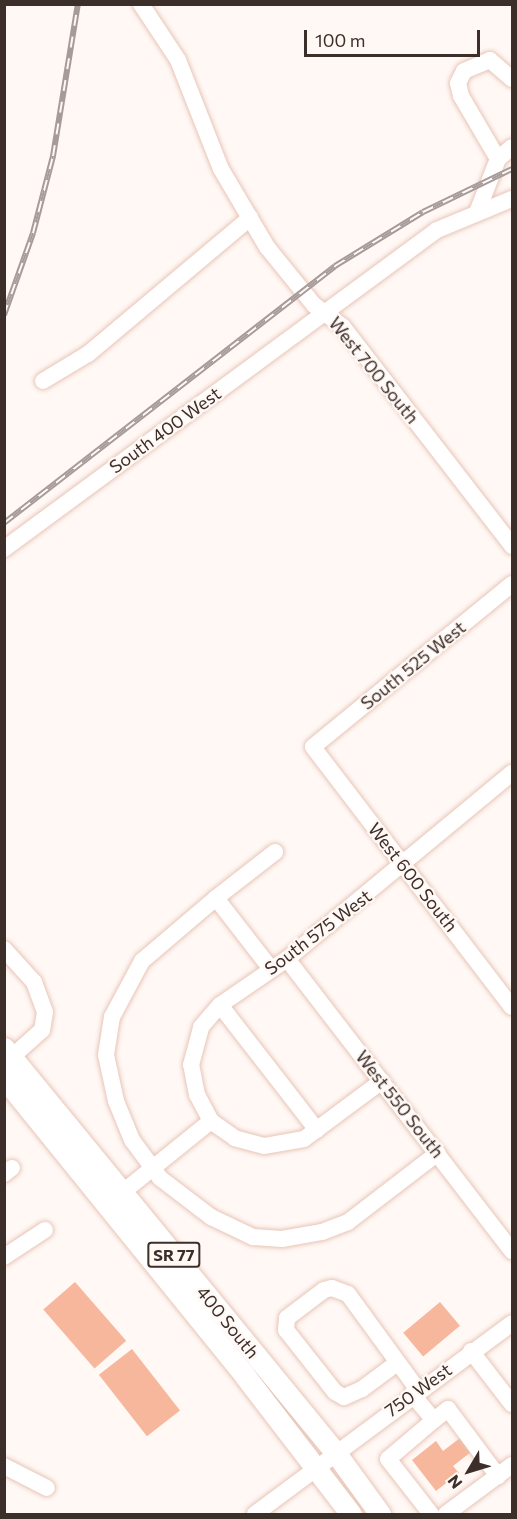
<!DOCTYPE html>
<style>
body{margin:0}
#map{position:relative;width:517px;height:1519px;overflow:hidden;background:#fff8f5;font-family:Commissioner,sans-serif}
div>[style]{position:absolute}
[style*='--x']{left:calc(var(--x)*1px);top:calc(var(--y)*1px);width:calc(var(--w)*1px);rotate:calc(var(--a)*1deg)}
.building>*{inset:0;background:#f6b79c;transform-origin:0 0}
.roads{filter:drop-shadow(0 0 2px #e8c5b7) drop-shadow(0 0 2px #e8c5b7)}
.minor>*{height:16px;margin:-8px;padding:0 8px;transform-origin:8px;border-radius:8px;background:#fff}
.major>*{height:21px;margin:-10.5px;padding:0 10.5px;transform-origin:10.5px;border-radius:10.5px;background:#fff}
.rail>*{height:6px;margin-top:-3px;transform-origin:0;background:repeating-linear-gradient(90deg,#fff8f5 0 11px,#a69b98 0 22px);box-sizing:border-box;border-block:2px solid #a69b98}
span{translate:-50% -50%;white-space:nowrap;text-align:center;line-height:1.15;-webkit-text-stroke:4.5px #fff8f5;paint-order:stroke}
.shield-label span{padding:2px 4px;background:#fff8f5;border:2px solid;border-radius:4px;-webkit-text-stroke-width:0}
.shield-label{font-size:16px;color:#3c2e29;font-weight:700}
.street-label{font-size:18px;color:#3c2e29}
.frame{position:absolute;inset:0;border:6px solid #3c2e29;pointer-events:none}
.north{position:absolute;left:439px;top:1441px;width:60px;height:60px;-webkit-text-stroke:4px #fff8f5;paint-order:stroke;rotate:232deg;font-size:16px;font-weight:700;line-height:24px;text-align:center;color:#3c2e29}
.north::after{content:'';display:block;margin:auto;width:21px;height:27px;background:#3c2e29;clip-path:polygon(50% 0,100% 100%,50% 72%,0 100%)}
.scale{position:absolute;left:304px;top:30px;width:176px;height:27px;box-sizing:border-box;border:3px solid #3c2e29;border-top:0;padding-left:8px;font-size:18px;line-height:21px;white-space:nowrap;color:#3c2e29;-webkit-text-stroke:4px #fff8f5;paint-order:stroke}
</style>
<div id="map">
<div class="building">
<i style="left:75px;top:1282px;width:78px;height:42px;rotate:49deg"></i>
<i style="left:440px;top:1302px;width:31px;height:48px;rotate:50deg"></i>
<i style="left:132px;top:1349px;width:78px;height:42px;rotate:52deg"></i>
<i style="clip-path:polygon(460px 1438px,471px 1452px,453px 1466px,459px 1473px,436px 1491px,412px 1460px,436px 1441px,443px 1451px)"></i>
</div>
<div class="roads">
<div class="minor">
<i style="--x:141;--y:4;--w:67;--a:56.5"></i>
<i style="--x:178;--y:60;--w:117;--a:68.5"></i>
<i style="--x:221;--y:169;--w:91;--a:59.5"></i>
<i style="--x:267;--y:247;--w:75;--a:51"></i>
<i style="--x:314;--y:305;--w:36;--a:37"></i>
<i style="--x:343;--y:327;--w:277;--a:52.3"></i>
<i style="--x:498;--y:159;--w:73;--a:-120.4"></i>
<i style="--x:461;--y:96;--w:13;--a:-103"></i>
<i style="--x:458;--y:83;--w:13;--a:-63"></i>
<i style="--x:464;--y:71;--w:28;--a:-23"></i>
<i style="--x:490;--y:60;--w:29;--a:41"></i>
<i style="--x:478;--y:210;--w:55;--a:-68.6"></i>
<i style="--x:498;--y:159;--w:18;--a:-41"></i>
<i style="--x:43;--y:381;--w:52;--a:-31"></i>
<i style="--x:88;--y:354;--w:212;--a:-40"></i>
<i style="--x:4;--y:549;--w:538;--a:-36.38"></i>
<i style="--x:437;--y:230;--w:81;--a:-22.5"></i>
<i style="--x:512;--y:584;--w:257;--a:140.7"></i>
<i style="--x:313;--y:747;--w:327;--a:52.6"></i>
<i style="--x:216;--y:898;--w:75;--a:-37.9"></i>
<i style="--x:4;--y:949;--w:45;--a:47.7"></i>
<i style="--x:34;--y:982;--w:32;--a:70"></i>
<i style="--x:45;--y:1012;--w:18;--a:99"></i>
<i style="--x:42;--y:1030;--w:51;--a:138.2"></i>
<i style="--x:287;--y:959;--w:369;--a:52.4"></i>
<i style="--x:271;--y:969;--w:90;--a:-127.8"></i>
<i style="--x:216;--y:898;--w:97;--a:139.6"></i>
<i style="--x:142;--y:961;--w:64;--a:118.2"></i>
<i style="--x:112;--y:1017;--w:38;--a:99"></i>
<i style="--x:106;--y:1055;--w:47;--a:77.7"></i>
<i style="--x:116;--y:1101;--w:42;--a:67.7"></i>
<i style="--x:132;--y:1140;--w:47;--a:53.6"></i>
<i style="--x:160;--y:1178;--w:64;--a:37.4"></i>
<i style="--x:211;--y:1217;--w:47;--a:25.5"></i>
<i style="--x:253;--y:1237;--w:29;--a:4"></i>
<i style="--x:282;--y:1239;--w:41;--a:-9.9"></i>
<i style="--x:322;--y:1232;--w:28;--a:-21"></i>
<i style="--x:348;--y:1222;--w:113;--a:-37.5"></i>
<i style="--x:220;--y:1005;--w:158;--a:52.2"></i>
<i style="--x:382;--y:1081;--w:97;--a:143.4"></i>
<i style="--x:304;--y:1139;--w:41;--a:170.1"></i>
<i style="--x:264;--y:1146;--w:30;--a:-165"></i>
<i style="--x:235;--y:1138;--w:29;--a:-145"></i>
<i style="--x:211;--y:1121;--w:30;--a:-118"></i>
<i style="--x:197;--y:1095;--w:31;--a:-101"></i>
<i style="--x:191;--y:1065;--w:39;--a:-75"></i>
<i style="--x:201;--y:1027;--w:29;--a:-49"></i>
<i style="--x:220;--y:1005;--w:81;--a:-34.5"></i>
<i style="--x:287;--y:959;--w:292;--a:-39.6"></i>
<i style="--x:4;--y:1174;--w:10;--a:-37"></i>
<i style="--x:123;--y:1192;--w:113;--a:-38.9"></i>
<i style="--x:4;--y:1257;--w:49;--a:-33.4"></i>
<i style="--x:471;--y:1351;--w:67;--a:52.3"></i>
<i style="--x:397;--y:1363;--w:44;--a:143.4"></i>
<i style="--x:362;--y:1389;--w:20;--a:156"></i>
<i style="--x:344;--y:1397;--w:10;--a:-151"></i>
<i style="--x:335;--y:1392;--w:79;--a:-128.3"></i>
<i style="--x:286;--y:1330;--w:12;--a:-85"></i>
<i style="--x:287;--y:1318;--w:46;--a:-37.1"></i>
<i style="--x:324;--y:1290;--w:8;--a:-14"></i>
<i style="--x:332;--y:1288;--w:17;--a:21"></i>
<i style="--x:348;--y:1294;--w:119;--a:53.9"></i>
<i style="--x:412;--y:1394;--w:34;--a:50"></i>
<i style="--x:434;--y:1420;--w:60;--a:139.7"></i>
<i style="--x:388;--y:1459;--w:70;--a:52"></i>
<i style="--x:434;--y:1420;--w:18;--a:-38"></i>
<i style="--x:448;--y:1409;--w:84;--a:53.3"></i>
<i style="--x:4;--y:1466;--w:48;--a:27.1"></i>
<i style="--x:255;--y:1514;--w:320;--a:-36.6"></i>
<i style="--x:446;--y:1514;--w:82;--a:-36.6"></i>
</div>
<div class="major">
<i style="--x:4;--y:1048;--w:522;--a:50.67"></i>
<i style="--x:335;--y:1452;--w:77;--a:54"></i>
<i style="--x:4;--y:1078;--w:383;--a:51"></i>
<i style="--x:245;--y:1376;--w:174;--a:52.5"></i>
</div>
</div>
<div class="rail">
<i style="--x:4;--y:315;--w:87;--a:-70.5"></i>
<i style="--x:33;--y:233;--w:80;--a:-75.4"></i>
<i style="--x:53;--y:156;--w:154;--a:-80.7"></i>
<i style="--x:4;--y:523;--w:419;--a:-37.8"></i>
<i style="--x:335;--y:266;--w:103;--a:-31.5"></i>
<i style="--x:423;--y:212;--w:99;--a:-25.8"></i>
</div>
<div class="shield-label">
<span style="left:174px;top:1255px">SR 77</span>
</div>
<div class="street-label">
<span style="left:374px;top:370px;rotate:51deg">West 700 South</span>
<span style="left:165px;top:430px;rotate:-36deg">South 400 West</span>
<span style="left:413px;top:665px;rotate:-39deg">South 525 West</span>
<span style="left:413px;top:877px;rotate:52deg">West 600 South</span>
<span style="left:318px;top:932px;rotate:-37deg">South 575 West</span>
<span style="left:400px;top:1104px;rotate:52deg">West 550 South</span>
<span style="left:228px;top:1322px;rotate:51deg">400 South</span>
<span style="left:418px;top:1390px;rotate:-36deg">750 West</span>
</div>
<div class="frame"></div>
<div class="north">N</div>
<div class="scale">100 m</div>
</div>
